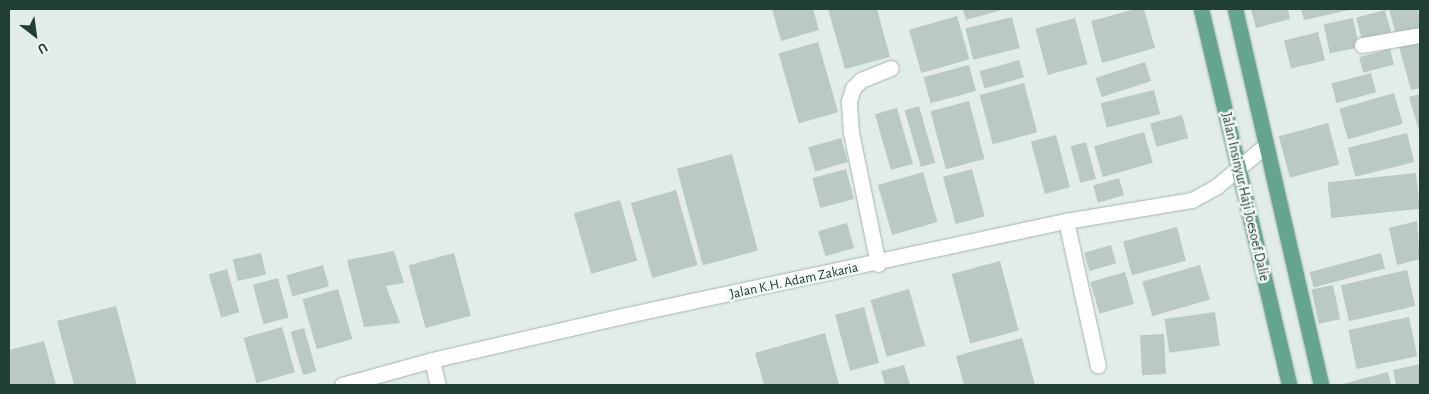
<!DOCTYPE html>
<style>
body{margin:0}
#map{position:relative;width:1429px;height:394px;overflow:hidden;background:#e2ede7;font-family:"Alegreya Sans",sans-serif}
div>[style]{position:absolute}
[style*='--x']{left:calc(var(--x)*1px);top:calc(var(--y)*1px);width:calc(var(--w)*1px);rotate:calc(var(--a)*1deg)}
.building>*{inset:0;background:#bacac3;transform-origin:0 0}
.roads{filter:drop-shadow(0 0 1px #a4b5ae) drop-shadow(0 0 1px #a4b5ae)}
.minor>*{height:15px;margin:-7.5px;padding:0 7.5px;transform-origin:7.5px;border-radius:7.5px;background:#fff}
.major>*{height:15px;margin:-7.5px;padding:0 7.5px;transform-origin:7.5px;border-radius:7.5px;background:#65a48f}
span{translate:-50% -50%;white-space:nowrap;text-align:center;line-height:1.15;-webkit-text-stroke:5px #f2f9f5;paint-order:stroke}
.street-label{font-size:14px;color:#213e34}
.frame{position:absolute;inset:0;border:10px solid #213e34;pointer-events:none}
.north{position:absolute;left:10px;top:10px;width:50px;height:50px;-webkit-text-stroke:4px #f2f9f5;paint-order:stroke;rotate:150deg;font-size:14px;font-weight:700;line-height:20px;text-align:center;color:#213e34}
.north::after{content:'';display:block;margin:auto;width:18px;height:22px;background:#213e34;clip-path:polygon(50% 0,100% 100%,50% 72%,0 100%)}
</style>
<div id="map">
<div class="building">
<i style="clip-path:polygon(772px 9px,813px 9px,819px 30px,781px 41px)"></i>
<i style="clip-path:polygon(828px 9px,877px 9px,890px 57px,845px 69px)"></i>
<i style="clip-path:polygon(963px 9px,1005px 9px,966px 20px)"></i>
<i style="clip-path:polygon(1136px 9px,1144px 9px,1155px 48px,1102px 63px,1091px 21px)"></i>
<i style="clip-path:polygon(1251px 9px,1288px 9px,1290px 19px,1256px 28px)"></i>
<i style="clip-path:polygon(1301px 9px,1349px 9px,1349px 10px,1304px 20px)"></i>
<i style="clip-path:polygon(1389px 9px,1418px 9px,1420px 28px,1396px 35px)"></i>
<i style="left:1385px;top:10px;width:31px;height:30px;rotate:75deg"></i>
<i style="left:957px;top:16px;width:45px;height:50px;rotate:74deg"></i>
<i style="left:1012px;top:17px;width:32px;height:48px;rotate:76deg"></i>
<i style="left:1075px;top:18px;width:48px;height:41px;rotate:75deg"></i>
<i style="left:1353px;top:18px;width:30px;height:30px;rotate:78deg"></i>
<i style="left:1318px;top:32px;width:29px;height:35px;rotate:76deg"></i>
<i style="clip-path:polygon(1420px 41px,1420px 88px,1411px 90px,1399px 47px)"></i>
<i style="left:818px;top:42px;width:73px;height:41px;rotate:74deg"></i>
<i style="left:1390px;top:49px;width:16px;height:32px;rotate:75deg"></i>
<i style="left:1019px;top:60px;width:18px;height:41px;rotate:74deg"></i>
<i style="left:1145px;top:62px;width:20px;height:52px;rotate:72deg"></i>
<i style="left:969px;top:65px;width:27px;height:47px;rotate:75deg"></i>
<i style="left:1371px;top:73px;width:20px;height:41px;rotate:75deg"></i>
<i style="left:1024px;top:83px;width:51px;height:46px;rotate:75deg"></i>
<i style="left:1154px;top:90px;width:25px;height:55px;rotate:76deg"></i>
<i style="left:1394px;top:93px;width:32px;height:57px;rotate:74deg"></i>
<i style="clip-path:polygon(1420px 94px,1420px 134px,1409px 97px)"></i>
<i style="left:969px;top:101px;width:60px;height:40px;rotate:75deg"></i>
<i style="left:919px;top:106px;width:59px;height:15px;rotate:74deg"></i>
<i style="left:897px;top:108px;width:58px;height:23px;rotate:74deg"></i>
<i style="left:1182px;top:115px;width:24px;height:33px;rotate:75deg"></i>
<i style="left:1328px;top:123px;width:43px;height:51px;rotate:75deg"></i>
<i style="left:1144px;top:132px;width:32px;height:52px;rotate:74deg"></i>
<i style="left:1407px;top:133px;width:30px;height:61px;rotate:76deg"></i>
<i style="left:1056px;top:135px;width:54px;height:26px;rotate:75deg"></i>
<i style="left:841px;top:138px;width:25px;height:34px;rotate:74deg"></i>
<i style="left:1086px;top:142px;width:38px;height:16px;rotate:75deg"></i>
<i style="left:732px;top:154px;width:100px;height:57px;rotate:75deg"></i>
<i style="left:846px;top:169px;width:31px;height:35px;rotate:75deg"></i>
<i style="left:972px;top:169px;width:49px;height:30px;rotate:75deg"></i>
<i style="left:923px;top:172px;width:52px;height:47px;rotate:74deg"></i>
<i style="left:1416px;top:173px;width:36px;height:89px;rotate:84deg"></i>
<i style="left:1119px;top:178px;width:18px;height:27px;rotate:74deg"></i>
<i style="left:676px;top:190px;width:78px;height:47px;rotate:74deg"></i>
<i style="left:620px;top:200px;width:63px;height:48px;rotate:74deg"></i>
<i style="clip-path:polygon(1417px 221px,1420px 259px,1397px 265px,1389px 228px)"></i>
<i style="left:847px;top:223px;width:26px;height:30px;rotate:74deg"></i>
<i style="left:1177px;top:227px;width:35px;height:56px;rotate:75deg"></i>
<i style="left:1111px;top:245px;width:19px;height:28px;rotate:74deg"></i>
<i style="clip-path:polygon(394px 251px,404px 283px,386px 286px,400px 323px,364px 327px,347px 260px)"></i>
<i style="left:261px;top:253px;width:22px;height:29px;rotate:77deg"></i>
<i style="left:454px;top:253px;width:65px;height:47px;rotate:75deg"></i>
<i style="left:1381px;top:253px;width:16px;height:74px;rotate:75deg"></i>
<i style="left:1000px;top:261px;width:72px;height:50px;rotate:75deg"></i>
<i style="left:323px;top:265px;width:22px;height:38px;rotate:74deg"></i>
<i style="left:1200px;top:265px;width:36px;height:60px;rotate:74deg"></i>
<i style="left:227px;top:269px;width:45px;height:19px;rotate:74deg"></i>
<i style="left:1407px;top:270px;width:37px;height:68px;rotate:77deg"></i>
<i style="left:1125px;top:272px;width:33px;height:36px;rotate:74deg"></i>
<i style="left:278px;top:278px;width:41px;height:26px;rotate:75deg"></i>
<i style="left:1333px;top:285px;width:35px;height:22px;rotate:78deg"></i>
<i style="left:338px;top:289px;width:52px;height:37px;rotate:74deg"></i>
<i style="left:909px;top:289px;width:59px;height:40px;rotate:74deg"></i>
<i style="clip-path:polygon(116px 306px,137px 385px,74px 385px,57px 321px)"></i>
<i style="left:864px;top:307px;width:58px;height:30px;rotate:75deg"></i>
<i style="left:1215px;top:312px;width:34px;height:51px;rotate:82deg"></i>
<i style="left:1409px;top:317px;width:40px;height:62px;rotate:78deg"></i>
<i style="left:282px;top:327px;width:47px;height:40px;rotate:74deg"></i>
<i style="left:304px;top:328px;width:45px;height:14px;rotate:74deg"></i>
<i style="clip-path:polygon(825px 333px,839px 385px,764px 385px,755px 353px)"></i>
<i style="left:1164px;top:334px;width:40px;height:24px;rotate:87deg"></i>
<i style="clip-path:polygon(1022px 338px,1035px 385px,964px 385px,956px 356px)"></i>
<i style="clip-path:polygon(44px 341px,56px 385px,9px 385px,9px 350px)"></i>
<i style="clip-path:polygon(1420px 364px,1420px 385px,1396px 385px,1393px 370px)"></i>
<i style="clip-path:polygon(904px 365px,910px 385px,885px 385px,881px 371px)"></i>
<i style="clip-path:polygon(1388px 372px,1391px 385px,1339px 385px)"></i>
</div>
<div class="roads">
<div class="minor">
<i style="--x:1362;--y:45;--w:59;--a:-9.8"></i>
<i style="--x:1066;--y:221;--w:148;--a:77.6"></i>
<i style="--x:878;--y:264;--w:134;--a:-101.6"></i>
<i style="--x:851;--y:133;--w:32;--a:-94"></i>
<i style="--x:849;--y:101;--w:14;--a:-73"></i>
<i style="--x:853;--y:88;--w:11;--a:-45"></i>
<i style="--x:861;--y:80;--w:32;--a:-22"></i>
<i style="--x:432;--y:360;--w:26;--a:77"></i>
<i style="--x:342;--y:385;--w:93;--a:-15.5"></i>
<i style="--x:432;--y:360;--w:195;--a:-13"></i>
<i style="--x:622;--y:316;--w:454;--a:-12.1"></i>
<i style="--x:1066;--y:221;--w:128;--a:-9.5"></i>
<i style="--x:1192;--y:200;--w:29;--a:-29"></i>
<i style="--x:1217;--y:186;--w:64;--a:-39.9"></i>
</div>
<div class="major">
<i style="--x:1201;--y:9;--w:386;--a:76.8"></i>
<i style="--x:1235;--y:9;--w:386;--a:77.1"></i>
</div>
</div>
<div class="street-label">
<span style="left:1245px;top:197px;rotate:77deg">Jalan Insinyur Haji Joesoef Dalie</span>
<span style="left:794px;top:281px;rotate:-12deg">Jalan K.H. Adam Zakaria</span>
</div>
<div class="frame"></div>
<div class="north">U</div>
</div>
